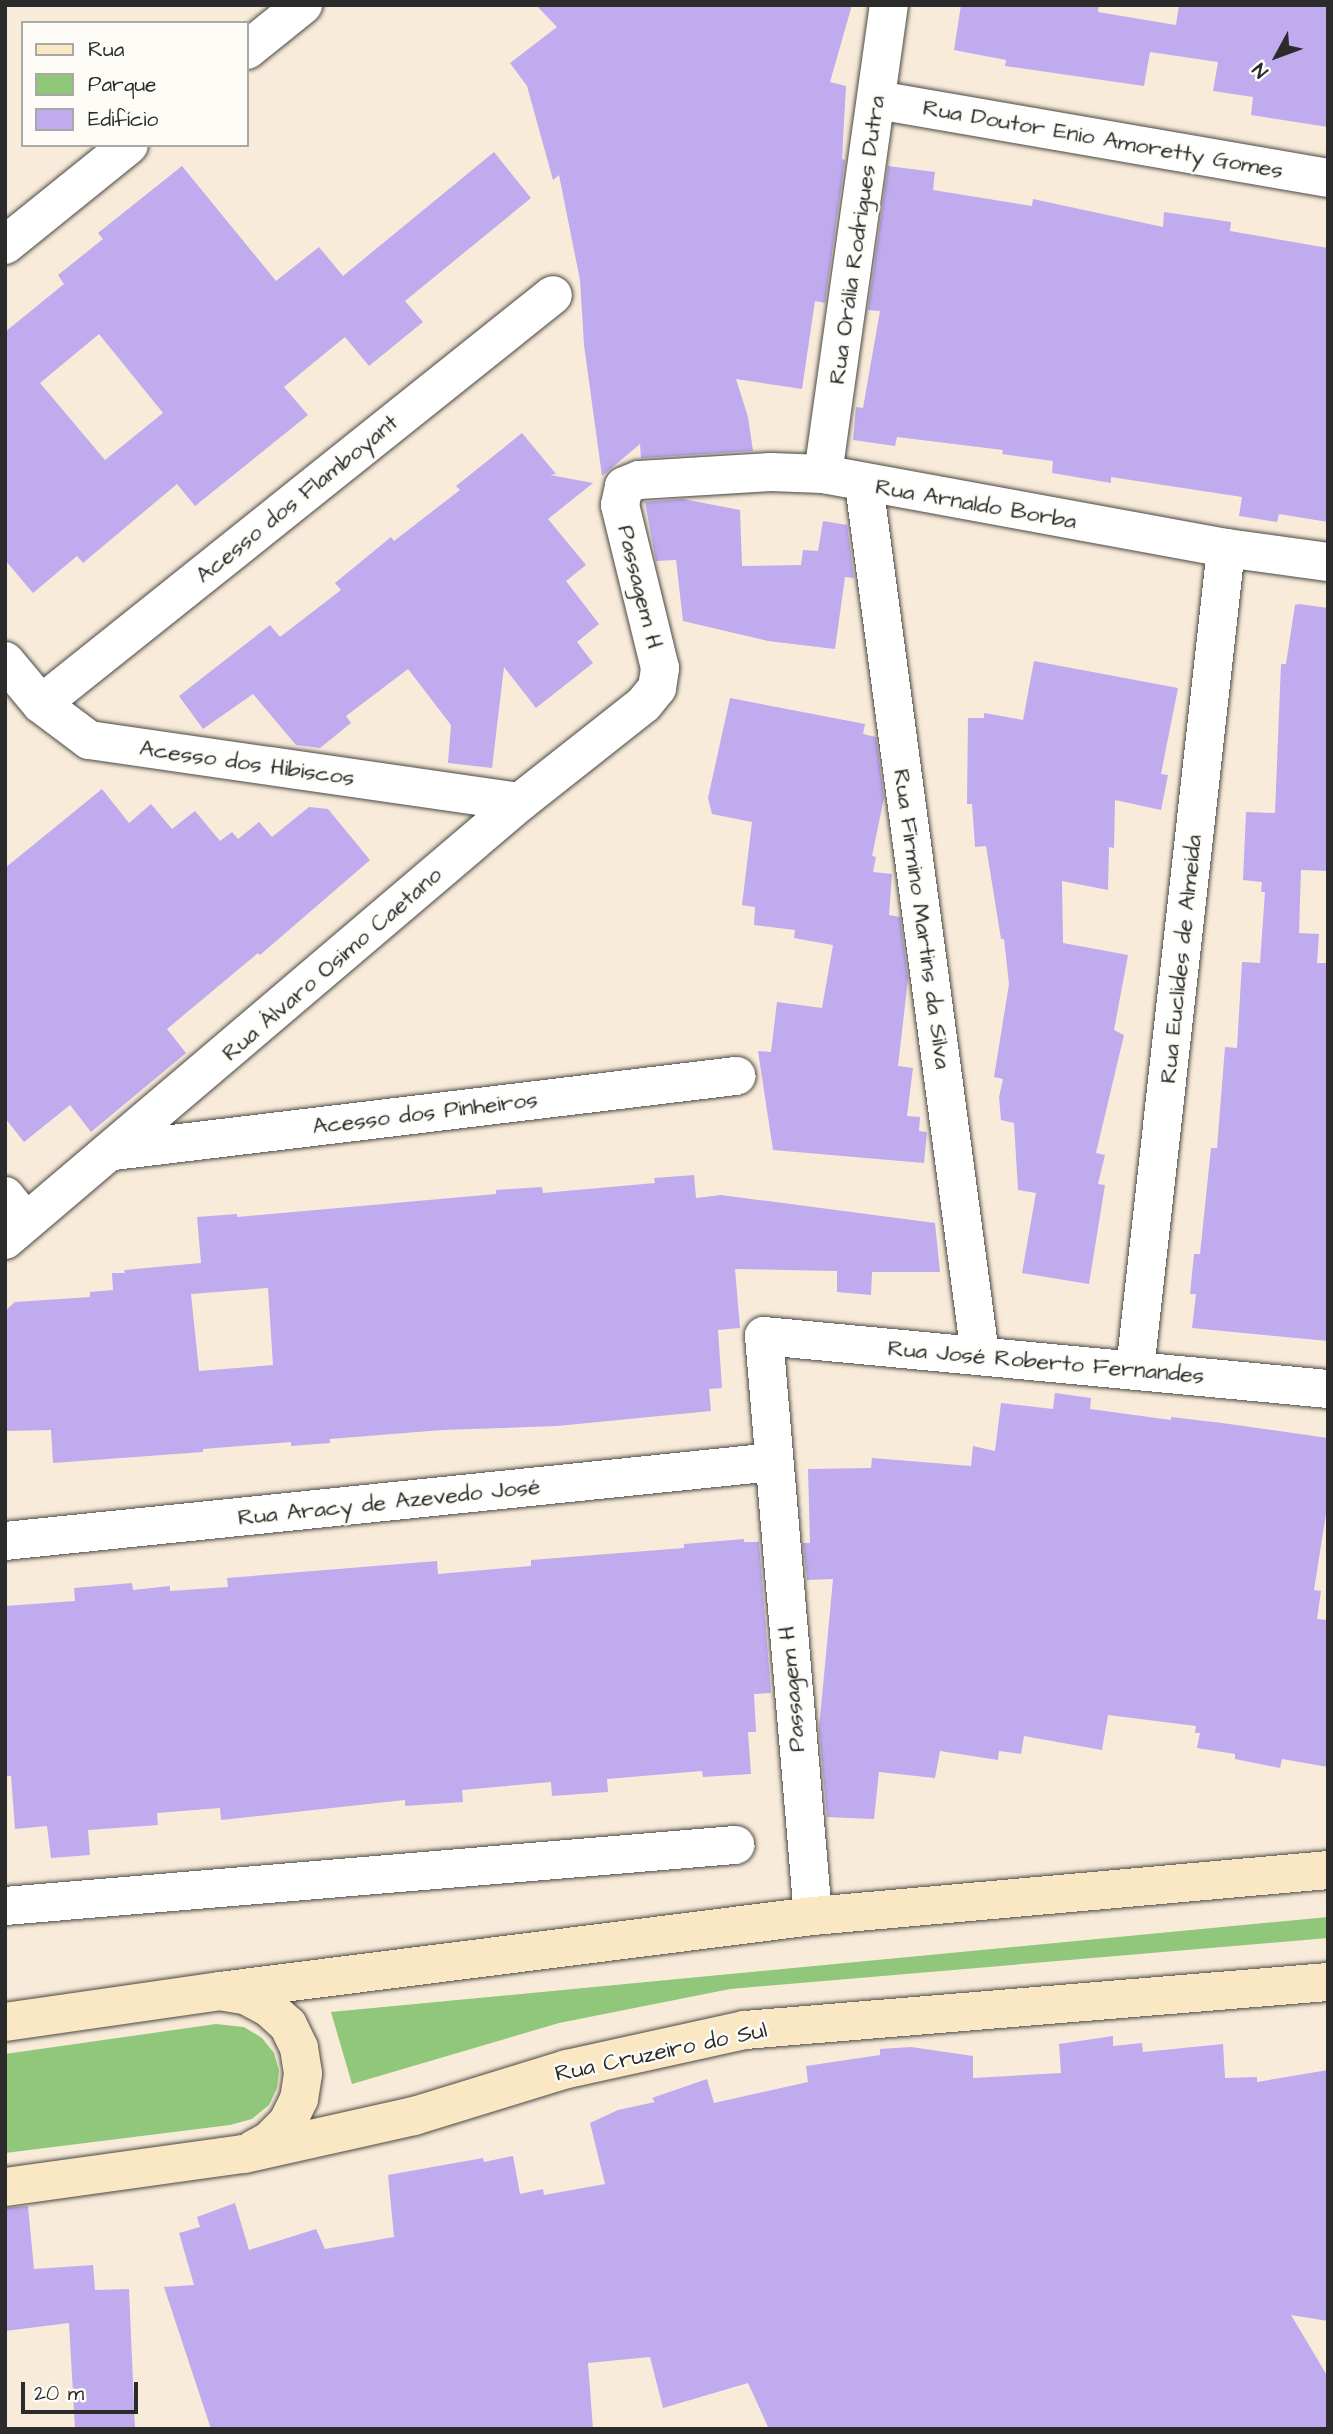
<!DOCTYPE html>
<meta charset="utf-8">
<style>
body{margin:0}
#map{position:relative;width:1333px;height:2434px;overflow:hidden;background:#f8ebd9;font-family:"Architects Daughter",sans-serif}
div>[style]{position:absolute}
[style*='--x']{left:calc(var(--x)*1px);top:calc(var(--y)*1px);width:calc(var(--w)*1px);rotate:calc(var(--a)*1deg)}
.green>*{inset:0;background:#91c77a}
.building>*{inset:0;background:#c0abee}
.roads{filter:drop-shadow(0 0 2px #4a4845) drop-shadow(0 0 2px #4a4845)}
.minor>*{height:38px;margin:-19px;padding:0 19px;transform-origin:19px;border-radius:19px;background:#fff}
.secondary>*{height:38px;margin:-19px;padding:0 19px;transform-origin:19px;border-radius:19px;background:#fae7c3}
span{translate:-50% -50%;white-space:nowrap;text-align:center;line-height:1.15;-webkit-text-stroke:5px #fdfcf7;paint-order:stroke}
.street-label{font-size:23px;color:#2b2b2b}
.frame{position:absolute;inset:0;border:7px solid #2b2b2b;pointer-events:none}
.legend{position:absolute;left:21px;top:21px;width:228px;height:126px;box-sizing:border-box;background:#fdfcf7;border:2px solid #a9a8a5;margin:0;padding:9px 12px;list-style:none;font-size:21px;color:#2b2b2b}
.legend li{display:flex;align-items:center;gap:14px;height:35px}
.legend b{width:35px;border:2px solid #a9a8a5}
.north{position:absolute;left:1242px;top:21px;width:70px;height:70px;-webkit-text-stroke:5px #fdfcf7;paint-order:stroke;rotate:229deg;font-size:19px;font-weight:700;line-height:28px;text-align:center;color:#2b2b2b}
.north::after{content:'';display:block;margin:auto;width:24px;height:32px;background:#2b2b2b;clip-path:polygon(50% 0,100% 100%,50% 72%,0 100%)}
.scale{position:absolute;left:21px;top:2382px;width:117px;height:32px;box-sizing:border-box;border:4px solid #2b2b2b;border-top:0;padding-left:9px;font-size:21px;line-height:24px;white-space:nowrap;color:#2b2b2b;-webkit-text-stroke:5px #fdfcf7;paint-order:stroke}
</style>
<div id="map">
<div class="green">
<i style="clip-path:polygon(1328px 1917px,1328px 1938px,730px 1989px,559px 2023px,352px 2084px,331px 2012px)"></i>
<i style="clip-path:polygon(216px 2024px,244px 2027px,262px 2038px,274px 2053px,279px 2071px,277px 2088px,269px 2105px,252px 2119px,230px 2125px,5px 2153px,5px 2054px)"></i>
</div>
<div class="building">
<i style="clip-path:polygon(536px 5px,852px 5px,830px 82px,846px 86px,842px 159px,845px 160px,825px 303px,815px 301px,802px 389px,736px 379px,748px 417px,753px 451px,641px 458px,640px 444px,602px 476px,584px 345px,580px 280px,559px 175px,553px 180px,527px 86px,510px 63px,557px 27px)"></i>
<i style="clip-path:polygon(961px 5px,1099px 5px,1098px 12px,1176px 25px,1179px 5px,1328px 5px,1328px 127px,1251px 115px,1253px 97px,1213px 91px,1218px 62px,1150px 52px,1144px 86px,1005px 66px,1006px 60px,954px 50px)"></i>
<i style="clip-path:polygon(evenodd,494px 152px,531px 198px,405px 301px,423px 322px,369px 366px,345px 337px,284px 387px,308px 415px,195px 506px,177px 484px,83px 563px,77px 556px,33px 593px,5px 560px,5px 332px,64px 284px,58px 275px,103px 239px,98px 233px,182px 166px,276px 281px,319px 247px,343px 276px,494px 152px,99px 334px,163px 413px,105px 460px,40px 383px,99px 334px)"></i>
<i style="clip-path:polygon(888px 166px,935px 172px,933px 190px,1032px 206px,1033px 199px,1163px 227px,1164px 212px,1231px 222px,1230px 231px,1328px 248px,1328px 522px,1279px 514px,1277px 522px,1239px 516px,1242px 497px,1111px 477px,1111px 483px,1052px 473px,1053px 461px,1002px 454px,1003px 450px,897px 437px,895px 446px,853px 440px,856px 407px,863px 408px,880px 311px,868px 310px)"></i>
<i style="clip-path:polygon(522px 433px,556px 474px,550px 475px,593px 483px,548px 519px,586px 565px,566px 581px,599px 624px,577px 642px,593px 663px,536px 708px,504px 667px,492px 768px,448px 763px,451px 725px,408px 669px,346px 716px,351px 723px,320px 748px,296px 745px,253px 694px,203px 729px,179px 696px,270px 625px,280px 637px,341px 590px,335px 583px,391px 537px,394px 541px,460px 490px,456px 486px)"></i>
<i style="clip-path:polygon(683px 499px,740px 510px,742px 566px,801px 565px,803px 550px,818px 551px,823px 521px,847px 525px,854px 578px,845px 577px,835px 649px,768px 641px,683px 621px,676px 560px,656px 561px,645px 502px)"></i>
<i style="clip-path:polygon(1299px 604px,1328px 608px,1328px 871px,1301px 870px,1299px 933px,1319px 934px,1317px 963px,1328px 963px,1328px 1341px,1192px 1328px,1196px 1294px,1190px 1294px,1194px 1254px,1200px 1254px,1211px 1148px,1217px 1148px,1225px 1047px,1237px 1048px,1242px 962px,1260px 963px,1265px 892px,1261px 892px,1262px 882px,1243px 880px,1246px 812px,1275px 813px,1281px 664px,1286px 664px,1295px 605px)"></i>
<i style="clip-path:polygon(1034px 661px,1178px 688px,1161px 774px,1168px 775px,1161px 810px,1115px 800px,1114px 848px,1109px 847px,1108px 890px,1062px 881px,1063px 943px,1128px 955px,1114px 1030px,1124px 1035px,1096px 1153px,1105px 1155px,1098px 1184px,1105px 1185px,1089px 1284px,1022px 1273px,1036px 1193px,1018px 1190px,1014px 1123px,1001px 1120px,999px 1097px,1003px 1079px,994px 1077px,1009px 984px,1004px 939px,1001px 939px,986px 846px,975px 847px,972px 804px,967px 804px,968px 718px,984px 718px,984px 713px,1023px 720px)"></i>
<i style="clip-path:polygon(730px 698px,865px 724px,863px 734px,876px 737px,884px 798px,872px 856px,876px 857px,873px 872px,892px 874px,889px 915px,900px 917px,908px 979px,898px 1066px,913px 1068px,907px 1116px,920px 1117px,919px 1131px,927px 1132px,924px 1163px,773px 1150px,758px 1051px,771px 1052px,777px 1002px,822px 1008px,833px 945px,794px 938px,795px 930px,754px 925px,755px 907px,742px 905px,752px 822px,712px 814px,708px 798px)"></i>
<i style="clip-path:polygon(102px 789px,129px 823px,151px 804px,172px 829px,195px 811px,220px 841px,232px 832px,238px 839px,259px 822px,272px 837px,309px 807px,328px 809px,370px 860px,260px 955px,258px 953px,167px 1029px,186px 1053px,91px 1132px,70px 1105px,24px 1142px,5px 1118px,5px 868px)"></i>
<i style="clip-path:polygon(evenodd,694px 1175px,696px 1198px,721px 1195px,935px 1223px,940px 1272px,872px 1272px,871px 1295px,837px 1292px,837px 1271px,735px 1269px,740px 1328px,718px 1330px,722px 1388px,709px 1389px,711px 1411px,557px 1426px,442px 1430px,330px 1439px,330px 1443px,291px 1446px,291px 1442px,203px 1449px,203px 1452px,53px 1463px,51px 1430px,5px 1431px,5px 1311px,15px 1302px,90px 1297px,90px 1292px,113px 1290px,112px 1273px,125px 1273px,124px 1270px,201px 1263px,197px 1217px,237px 1214px,237px 1217px,496px 1194px,496px 1190px,542px 1187px,543px 1193px,655px 1183px,654px 1178px,694px 1175px,268px 1288px,273px 1365px,199px 1371px,191px 1294px,268px 1288px)"></i>
<i style="clip-path:polygon(1055px 1393px,1091px 1398px,1090px 1409px,1171px 1420px,1171px 1417px,1222px 1423px,1328px 1438px,1328px 1501px,1314px 1590px,1321px 1591px,1317px 1619px,1328px 1620px,1328px 1767px,1282px 1759px,1280px 1768px,1235px 1759px,1235px 1754px,1197px 1748px,1200px 1733px,1195px 1733px,1196px 1726px,1108px 1715px,1102px 1750px,1024px 1736px,1021px 1754px,999px 1751px,998px 1760px,940px 1751px,935px 1778px,879px 1772px,874px 1819px,827px 1817px,819px 1729px,833px 1579px,807px 1580px,803px 1543px,810px 1543px,808px 1469px,871px 1468px,872px 1458px,971px 1466px,973px 1446px,995px 1451px,1001px 1403px,1053px 1409px)"></i>
<i style="clip-path:polygon(744px 1539px,744px 1542px,759px 1542px,771px 1693px,754px 1694px,756px 1732px,748px 1732px,751px 1774px,703px 1777px,702px 1771px,607px 1779px,608px 1792px,552px 1796px,551px 1782px,462px 1790px,463px 1802px,405px 1806px,405px 1800px,221px 1820px,220px 1808px,157px 1813px,158px 1825px,88px 1830px,90px 1855px,51px 1858px,47px 1826px,15px 1829px,11px 1776px,5px 1776px,5px 1606px,75px 1601px,74px 1588px,132px 1583px,133px 1590px,170px 1586px,170px 1591px,228px 1587px,227px 1578px,437px 1561px,438px 1574px,531px 1566px,531px 1560px,684px 1548px,684px 1544px)"></i>
<i style="clip-path:polygon(1113px 2036px,1113px 2046px,1142px 2043px,1143px 2052px,1223px 2044px,1225px 2078px,1257px 2077px,1257px 2082px,1328px 2070px,1328px 2321px,1291px 2315px,1328px 2377px,1328px 2429px,769px 2429px,748px 2383px,663px 2408px,650px 2357px,588px 2363px,593px 2429px,211px 2429px,164px 2287px,194px 2285px,179px 2233px,200px 2227px,197px 2217px,235px 2203px,249px 2250px,316px 2229px,325px 2249px,394px 2237px,388px 2175px,483px 2158px,484px 2162px,513px 2156px,520px 2194px,543px 2189px,544px 2195px,605px 2184px,590px 2123px,618px 2110px,655px 2102px,652px 2098px,707px 2079px,714px 2103px,808px 2082px,806px 2066px,880px 2055px,880px 2049px,911px 2047px,973px 2056px,973px 2078px,1061px 2073px,1059px 2044px)"></i>
<i style="clip-path:polygon(28px 2206px,34px 2269px,93px 2265px,95px 2290px,129px 2289px,135px 2429px,75px 2429px,69px 2323px,5px 2331px,5px 2208px)"></i>
</div>
<div class="roads">
<div class="minor">
<i style="--x:247;--y:50;--w:72;--a:-38.8"></i>
<i style="--x:877;--y:100;--w:458;--a:9.8"></i>
<i style="--x:5;--y:245;--w:159;--a:-38.9"></i>
<i style="--x:823;--y:474;--w:474;--a:-82"></i>
<i style="--x:864;--y:484;--w:879;--a:82.41"></i>
<i style="--x:5;--y:661;--w:56;--a:50.1"></i>
<i style="--x:41;--y:704;--w:60;--a:36.9"></i>
<i style="--x:89;--y:740;--w:435;--a:8.2"></i>
<i style="--x:41;--y:704;--w:655;--a:-38.62"></i>
<i style="--x:114;--y:1151;--w:627;--a:-6.88"></i>
<i style="--x:5;--y:1196;--w:33;--a:51"></i>
<i style="--x:5;--y:1240;--w:676;--a:-40.38"></i>
<i style="--x:520;--y:802;--w:158;--a:-38.3"></i>
<i style="--x:644;--y:704;--w:21;--a:-51"></i>
<i style="--x:657;--y:688;--w:20;--a:-81"></i>
<i style="--x:660;--y:668;--w:168;--a:-103.8"></i>
<i style="--x:620;--y:505;--w:19;--a:-78"></i>
<i style="--x:624;--y:486;--w:16;--a:-22"></i>
<i style="--x:639;--y:480;--w:132;--a:-3.5"></i>
<i style="--x:771;--y:472;--w:52;--a:2.2"></i>
<i style="--x:823;--y:474;--w:410;--a:10.4"></i>
<i style="--x:1226;--y:548;--w:103;--a:7.8"></i>
<i style="--x:1135;--y:1370;--w:827;--a:-83.68"></i>
<i style="--x:5;--y:1541;--w:772;--a:-5.87"></i>
<i style="--x:5;--y:1906;--w:733;--a:-4.78"></i>
<i style="--x:813;--y:1916;--w:582;--a:-94.83"></i>
<i style="--x:764;--y:1336;--w:566;--a:5.37"></i>
</div>
<div class="secondary">
<i style="--x:225;--y:1992;--w:20;--a:9"></i>
<i style="--x:245;--y:1995;--w:26;--a:28"></i>
<i style="--x:268;--y:2007;--w:27;--a:42"></i>
<i style="--x:288;--y:2025;--w:25;--a:64"></i>
<i style="--x:299;--y:2048;--w:26;--a:81"></i>
<i style="--x:303;--y:2074;--w:25;--a:99"></i>
<i style="--x:299;--y:2099;--w:25;--a:116"></i>
<i style="--x:288;--y:2122;--w:27;--a:135"></i>
<i style="--x:269;--y:2141;--w:17;--a:152"></i>
<i style="--x:5;--y:2022;--w:217;--a:-8.2"></i>
<i style="--x:220;--y:1991;--w:598;--a:-7.21"></i>
<i style="--x:813;--y:1916;--w:517;--a:-5.1"></i>
<i style="--x:5;--y:2187;--w:241;--a:-7.9"></i>
<i style="--x:244;--y:2154;--w:174;--a:-12.6"></i>
<i style="--x:414;--y:2116;--w:160;--a:-17.1"></i>
<i style="--x:567;--y:2069;--w:182;--a:-12.4"></i>
<i style="--x:745;--y:2030;--w:585;--a:-4.71"></i>
</div>
</div>
<div class="street-label">
<span style="left:1103px;top:139px;rotate:10deg">Rua Doutor Enio Amoretty Gomes</span>
<span style="left:857px;top:240px;rotate:-82deg">Rua Orália Rodrigues Dutra</span>
<span style="left:297px;top:499px;rotate:-39deg">Acesso dos Flamboyant</span>
<span style="left:976px;top:504px;rotate:10deg">Rua Arnaldo Borba</span>
<span style="left:640px;top:587px;rotate:76deg">Passagem H</span>
<span style="left:247px;top:763px;rotate:8deg">Acesso dos Hibiscos</span>
<span style="left:922px;top:919px;rotate:82deg">Rua Firmino Martins da Silva</span>
<span style="left:1181px;top:959px;rotate:-84deg">Rua Euclides de Almeida</span>
<span style="left:332px;top:964px;rotate:-41deg">Rua Álvaro Osimo Caetano</span>
<span style="left:425px;top:1113px;rotate:-7deg">Acesso dos Pinheiros</span>
<span style="left:1046px;top:1362px;rotate:5deg">Rua José Roberto Fernandes</span>
<span style="left:389px;top:1502px;rotate:-6deg">Rua Aracy de Azevedo José</span>
<span style="left:792px;top:1689px;rotate:-95deg">Passagem H</span>
<span style="left:661px;top:2052px;rotate:-12deg">Rua Cruzeiro do Sul</span>
</div>
<div class="frame"></div>
<ul class="legend">
<li><b style="height:9px;background:#fae7c3"></b>Rua</li>
<li><b style="height:19px;background:#91c77a"></b>Parque</li>
<li><b style="height:19px;background:#c0abee"></b>Edifício</li>
</ul>
<div class="north">N</div>
<div class="scale">20 m</div>
</div>
